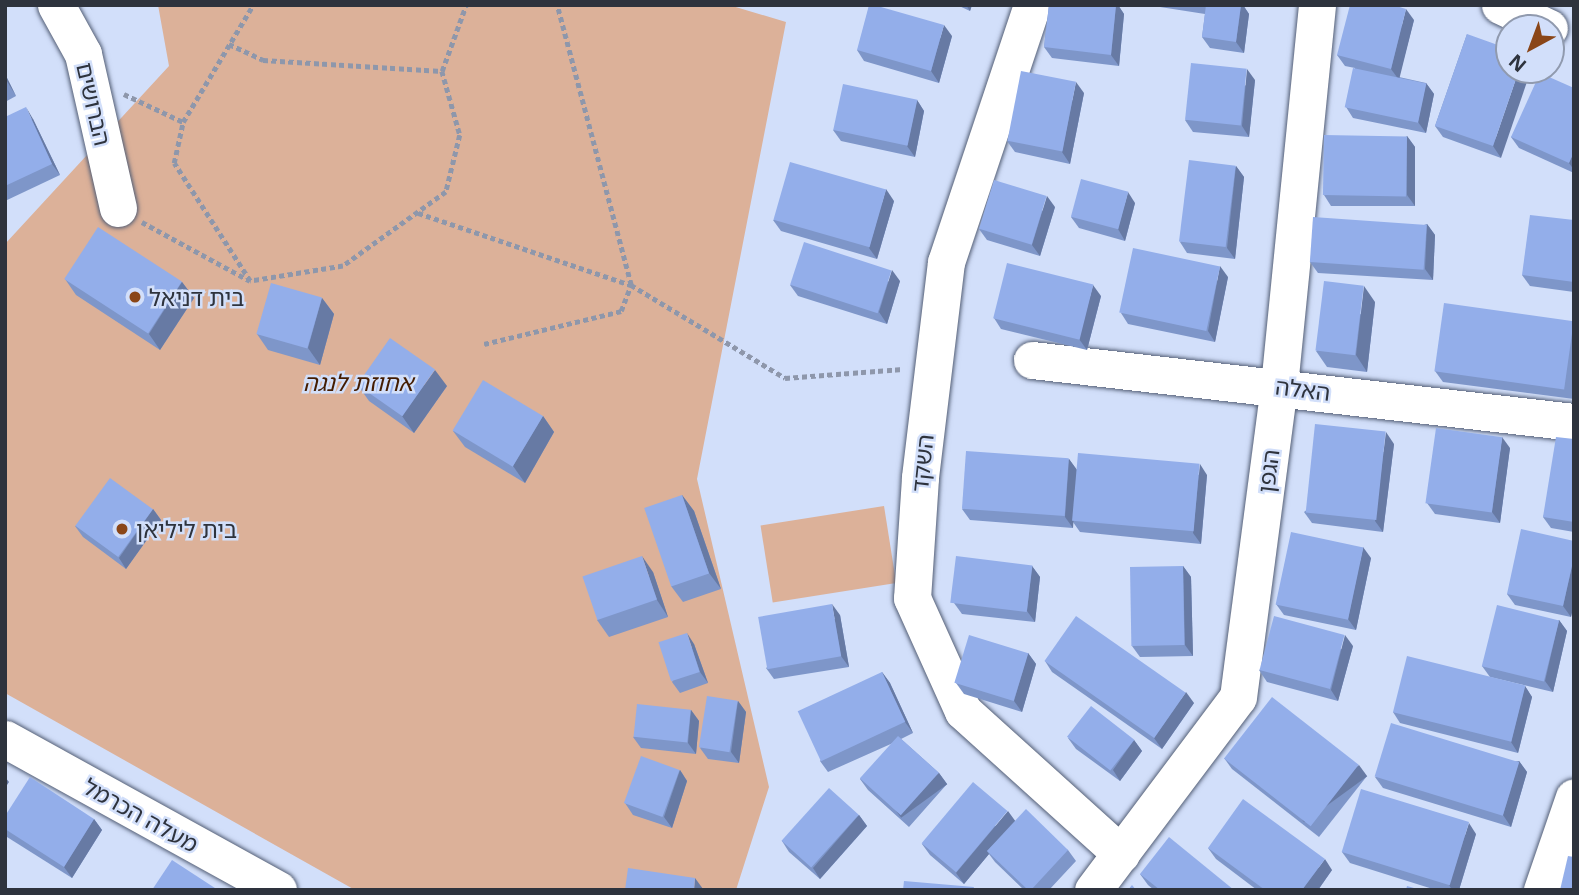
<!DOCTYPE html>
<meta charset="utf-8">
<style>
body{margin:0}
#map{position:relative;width:1579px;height:895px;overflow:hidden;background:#d2dffa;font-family:Georgia,"Noto Sans Hebrew",serif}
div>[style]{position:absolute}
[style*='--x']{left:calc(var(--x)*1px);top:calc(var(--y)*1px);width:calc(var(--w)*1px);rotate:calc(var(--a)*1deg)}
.green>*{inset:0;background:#dcb199;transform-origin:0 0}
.path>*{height:4.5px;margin-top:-2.25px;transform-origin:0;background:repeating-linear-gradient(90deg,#8e97ab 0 5px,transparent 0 8.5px)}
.roads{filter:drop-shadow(0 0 2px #545f76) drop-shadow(0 0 2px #545f76)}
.minor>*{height:37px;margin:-18.5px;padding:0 18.5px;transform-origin:18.5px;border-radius:18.5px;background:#fff}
.wall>*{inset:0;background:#7e96c9}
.shaded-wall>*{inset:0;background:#677aa4;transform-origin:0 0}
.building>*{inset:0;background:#93aeea;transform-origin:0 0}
.dots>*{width:19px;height:19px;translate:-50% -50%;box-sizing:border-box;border:4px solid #d2dffa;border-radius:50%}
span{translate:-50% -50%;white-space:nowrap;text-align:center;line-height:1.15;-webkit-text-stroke:5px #d2dffa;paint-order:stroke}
.street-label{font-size:23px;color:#2e333d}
.poi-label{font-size:23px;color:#2e333d}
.left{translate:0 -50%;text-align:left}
.park-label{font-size:23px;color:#441c00;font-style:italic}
.frame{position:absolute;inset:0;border:7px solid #2e333d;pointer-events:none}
.north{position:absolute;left:1495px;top:14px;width:70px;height:70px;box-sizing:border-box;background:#d2dffa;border:2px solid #909aae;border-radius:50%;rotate:221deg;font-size:19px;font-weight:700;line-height:28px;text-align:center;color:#2e333d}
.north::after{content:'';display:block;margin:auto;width:24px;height:32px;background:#8a4618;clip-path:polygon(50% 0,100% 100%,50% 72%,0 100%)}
</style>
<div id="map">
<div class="green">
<i style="clip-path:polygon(158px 5px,729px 5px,786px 22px,697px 479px,769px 787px,736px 890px,355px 890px,5px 693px,5px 244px,169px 66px)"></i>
<i style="left:884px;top:506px;width:78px;height:125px;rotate:81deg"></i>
</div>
<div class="path">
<i style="--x:229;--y:44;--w:38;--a:25"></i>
<i style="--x:263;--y:60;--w:179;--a:3.5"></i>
<i style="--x:442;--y:71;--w:66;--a:74.3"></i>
<i style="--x:460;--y:135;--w:59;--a:103.8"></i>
<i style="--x:446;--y:192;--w:127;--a:144.3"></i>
<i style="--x:343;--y:266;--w:94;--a:170.8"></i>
<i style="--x:442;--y:71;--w:70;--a:-70"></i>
<i style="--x:124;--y:94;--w:65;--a:25.4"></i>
<i style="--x:418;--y:213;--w:225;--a:18.7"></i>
<i style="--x:631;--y:285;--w:180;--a:31.1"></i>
<i style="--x:785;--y:378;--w:118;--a:-4.4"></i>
<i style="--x:142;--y:222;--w:123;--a:28.6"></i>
<i style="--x:250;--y:281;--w:140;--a:-122.8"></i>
<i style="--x:174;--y:163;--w:42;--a:-77.6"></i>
<i style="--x:183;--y:122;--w:136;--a:-59.1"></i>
<i style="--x:484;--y:344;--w:141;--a:-13.5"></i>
<i style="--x:621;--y:311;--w:28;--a:-69"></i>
<i style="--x:631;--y:285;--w:290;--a:-104.8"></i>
</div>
<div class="roads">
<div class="minor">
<i style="--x:56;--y:5;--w:56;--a:61.1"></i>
<i style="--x:83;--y:54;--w:158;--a:77.2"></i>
<i style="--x:1032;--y:5;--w:271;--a:108.5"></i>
<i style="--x:946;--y:262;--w:218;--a:96.9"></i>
<i style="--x:920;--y:478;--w:120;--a:93.8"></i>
<i style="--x:912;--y:598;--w:124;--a:65.7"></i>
<i style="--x:963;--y:711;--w:213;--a:42.1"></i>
<i style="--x:1500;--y:5;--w:54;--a:25.1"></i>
<i style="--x:1032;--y:360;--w:546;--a:6.53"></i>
<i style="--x:5;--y:739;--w:312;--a:28.9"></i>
<i style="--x:1093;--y:890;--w:241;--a:-53.1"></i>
<i style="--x:1238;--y:697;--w:314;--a:-82.5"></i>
<i style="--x:1279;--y:386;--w:383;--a:-84.3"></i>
<i style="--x:1542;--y:890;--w:98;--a:-71"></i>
</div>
</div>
<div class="wall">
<i style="clip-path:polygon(957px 5px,972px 5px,970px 11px)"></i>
<i style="clip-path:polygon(1049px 5px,1118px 5px,1124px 14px,1119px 66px,1052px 58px,1044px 47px)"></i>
<i style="clip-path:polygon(1159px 5px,1243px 5px,1249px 14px,1244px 53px,1210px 48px,1202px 37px,1205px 14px,1160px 7px)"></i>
<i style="clip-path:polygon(1414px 20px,1399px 77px,1426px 83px,1434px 94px,1426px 133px,1353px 118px,1346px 107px,1355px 68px,1345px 66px,1337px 55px)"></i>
<i style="clip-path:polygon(1467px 34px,1501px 158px,1443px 137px,1435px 126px)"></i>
<i style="clip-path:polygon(952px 36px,939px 83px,864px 61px,857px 50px)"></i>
<i style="clip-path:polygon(5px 74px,16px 96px,5px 102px)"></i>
<i style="clip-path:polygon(1255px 80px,1249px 137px,1193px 132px,1185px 120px)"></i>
<i style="clip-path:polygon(1574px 88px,1574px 173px,1519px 148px,1511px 137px)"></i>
<i style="clip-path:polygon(1084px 93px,1070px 164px,1015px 152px,1007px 141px)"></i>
<i style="clip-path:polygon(917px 100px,924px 111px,915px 157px,841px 141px,833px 130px)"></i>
<i style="clip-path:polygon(5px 117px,33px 119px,60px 175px,5px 201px)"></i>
<i style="clip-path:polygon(1407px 136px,1415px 147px,1415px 206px,1331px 206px,1324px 195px)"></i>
<i style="clip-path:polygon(1236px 166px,1244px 177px,1235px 259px,1187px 253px,1180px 242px)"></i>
<i style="clip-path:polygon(894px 201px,877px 259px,781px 231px,773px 220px)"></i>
<i style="clip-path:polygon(1135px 203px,1125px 241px,1079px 228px,1071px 217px)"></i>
<i style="clip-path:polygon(1055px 207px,1040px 256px,987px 240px,979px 229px)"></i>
<i style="clip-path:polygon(1574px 220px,1574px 292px,1530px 286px,1522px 275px)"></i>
<i style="clip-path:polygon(1427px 224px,1435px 235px,1433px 280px,1318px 273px,1310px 262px)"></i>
<i style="clip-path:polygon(1228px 277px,1215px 342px,1128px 324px,1121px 313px)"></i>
<i style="clip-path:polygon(65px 279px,182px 282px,194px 298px,160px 350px,76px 295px)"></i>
<i style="clip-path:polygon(900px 281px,887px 324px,798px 296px,790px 285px)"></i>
<i style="clip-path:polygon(1101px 296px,1087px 350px,1001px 329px,994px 318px)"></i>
<i style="clip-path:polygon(322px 298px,334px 314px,320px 365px,268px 350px,257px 334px)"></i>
<i style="clip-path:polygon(1375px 302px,1367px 372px,1327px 367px,1316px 351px)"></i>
<i style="clip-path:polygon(1574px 321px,1574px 399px,1443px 382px,1435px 371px)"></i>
<i style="clip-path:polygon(357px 384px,447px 386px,414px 433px,369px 401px)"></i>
<i style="clip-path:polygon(543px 416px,554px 432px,525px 483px,465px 447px,453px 431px)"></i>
<i style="clip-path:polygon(1574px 439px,1574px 532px,1551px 528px,1543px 517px)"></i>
<i style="clip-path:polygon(1394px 444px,1383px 532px,1312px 523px,1304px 512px)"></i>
<i style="clip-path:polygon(1510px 448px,1500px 523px,1435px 514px,1427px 503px)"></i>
<i style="clip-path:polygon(1069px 459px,1077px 470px,1207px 475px,1201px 544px,1080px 532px,1073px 522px,1073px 528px,970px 520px,962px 509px)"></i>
<i style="clip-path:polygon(682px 495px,694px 511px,721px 589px,683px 602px,671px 586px)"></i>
<i style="clip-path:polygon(153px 509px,161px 520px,126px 569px,83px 537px,75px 526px)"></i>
<i style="clip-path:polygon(1574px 541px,1574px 603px,1571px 617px,1515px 605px,1507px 594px)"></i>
<i style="clip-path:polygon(1371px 558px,1356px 630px,1284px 615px,1276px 604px)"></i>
<i style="clip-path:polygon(1032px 566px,1040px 577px,1035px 622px,962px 614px,954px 603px)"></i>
<i style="clip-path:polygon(1183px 566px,1191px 577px,1193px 656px,1140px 657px,1132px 646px)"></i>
<i style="clip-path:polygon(653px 572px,668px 617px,609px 637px,597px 620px)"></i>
<i style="clip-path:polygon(840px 615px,849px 667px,774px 679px,766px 668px)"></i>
<i style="clip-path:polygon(1559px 620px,1567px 631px,1553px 692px,1490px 677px,1482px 666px)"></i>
<i style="clip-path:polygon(694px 644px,708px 683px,680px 693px,672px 682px)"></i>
<i style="clip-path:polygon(1353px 646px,1338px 701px,1267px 682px,1259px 670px)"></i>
<i style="clip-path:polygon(1028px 653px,1036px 664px,1022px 712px,964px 694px,956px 683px)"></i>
<i style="clip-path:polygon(1045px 661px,1194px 703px,1162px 749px,1052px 672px)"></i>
<i style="clip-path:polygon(882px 672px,890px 683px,913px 733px,901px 739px,939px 773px,947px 784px,909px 827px,868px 790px,860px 779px,893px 743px,828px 772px,820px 761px)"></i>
<i style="clip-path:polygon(1525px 686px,1532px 697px,1518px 753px,1400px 723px,1393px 712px)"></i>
<i style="clip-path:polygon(738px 701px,746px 712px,739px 763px,708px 759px,700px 748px)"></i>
<i style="clip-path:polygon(691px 710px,699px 721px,696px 754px,641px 748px,633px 737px)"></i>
<i style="clip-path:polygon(1068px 738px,1134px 740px,1142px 751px,1120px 781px,1076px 749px)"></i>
<i style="clip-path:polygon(1224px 758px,1367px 776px,1319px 837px,1232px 769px)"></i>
<i style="clip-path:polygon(1519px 761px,1527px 772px,1511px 827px,1383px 788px,1375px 777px)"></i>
<i style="clip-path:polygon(680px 770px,687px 781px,672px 828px,633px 815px,625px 803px)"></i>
<i style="clip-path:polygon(859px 815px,867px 826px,820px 879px,789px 852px,782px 841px)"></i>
<i style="clip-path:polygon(5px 816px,94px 819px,102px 830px,72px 878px,7px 837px,5px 834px)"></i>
<i style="clip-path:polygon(1015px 821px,1068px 850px,1076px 861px,1049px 890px,1024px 890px,995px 862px,989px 854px,964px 884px,930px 855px,922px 844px)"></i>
<i style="clip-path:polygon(1476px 834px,1459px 890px,1436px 890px,1350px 863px,1342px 852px)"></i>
<i style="clip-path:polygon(1208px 848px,1332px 870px,1318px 890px,1257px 890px,1216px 859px)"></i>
<i style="clip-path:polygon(1140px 874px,1234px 890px,1154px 890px,1148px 885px)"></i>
</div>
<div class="shaded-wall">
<i style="clip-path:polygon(966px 5px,972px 5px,970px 11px)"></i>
<i style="clip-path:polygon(1116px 5px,1118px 5px,1124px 14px,1119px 66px,1111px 55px)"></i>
<i style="clip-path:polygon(1241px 5px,1243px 5px,1249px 14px,1244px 53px,1236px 42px)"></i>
<i style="clip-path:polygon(1406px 9px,1414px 20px,1399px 80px,1391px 69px)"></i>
<i style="clip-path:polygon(944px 25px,952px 36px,939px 83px,931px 71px)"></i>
<i style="clip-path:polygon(1247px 69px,1255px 80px,1249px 137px,1242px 126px)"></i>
<i style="clip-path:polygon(1519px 70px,1531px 70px,1501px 158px,1493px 146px)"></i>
<i style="clip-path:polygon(5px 74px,16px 96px,5px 78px)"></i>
<i style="clip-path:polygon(1076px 82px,1084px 93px,1070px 164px,1062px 152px)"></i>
<i style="clip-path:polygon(1426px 83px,1434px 94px,1426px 133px,1418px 122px)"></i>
<i style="clip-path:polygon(917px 100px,924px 111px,915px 157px,907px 146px)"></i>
<i style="clip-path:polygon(26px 107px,33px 119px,60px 175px,52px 164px)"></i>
<i style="clip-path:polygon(1407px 136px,1415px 147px,1415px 206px,1407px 195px)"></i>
<i style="clip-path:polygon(1574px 152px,1574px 170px,1569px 163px)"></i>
<i style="clip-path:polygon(1236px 166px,1244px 177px,1235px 259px,1227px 248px)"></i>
<i style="clip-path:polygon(886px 189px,894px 201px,877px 259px,869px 248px)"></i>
<i style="clip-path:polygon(1128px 192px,1135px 203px,1125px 241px,1118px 229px)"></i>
<i style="clip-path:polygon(1047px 196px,1055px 207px,1040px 256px,1032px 245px)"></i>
<i style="clip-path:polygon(1427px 224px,1435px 235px,1433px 280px,1425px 269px)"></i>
<i style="clip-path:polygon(1220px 266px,1228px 277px,1215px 342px,1208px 331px)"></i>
<i style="clip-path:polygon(892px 270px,900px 281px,887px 324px,879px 312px)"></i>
<i style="clip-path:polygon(182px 282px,194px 298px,160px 350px,149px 334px)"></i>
<i style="clip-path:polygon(1093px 285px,1101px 296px,1087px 350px,1079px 339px)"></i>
<i style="clip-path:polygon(1364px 286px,1375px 302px,1367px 372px,1356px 355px)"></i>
<i style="clip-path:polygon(322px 298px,334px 314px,320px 365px,308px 348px)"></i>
<i style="clip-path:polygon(435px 370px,447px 386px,414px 433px,402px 416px)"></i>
<i style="clip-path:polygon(543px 416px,554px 432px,525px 483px,513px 466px)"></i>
<i style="clip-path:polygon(1386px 432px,1394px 444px,1383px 532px,1375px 521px)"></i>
<i style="clip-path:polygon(1502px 437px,1510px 448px,1500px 523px,1492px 512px)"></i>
<i style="clip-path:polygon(1069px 459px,1077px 470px,1073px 528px,1065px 517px)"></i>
<i style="clip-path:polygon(1200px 464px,1207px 475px,1201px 544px,1193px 533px)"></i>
<i style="clip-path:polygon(682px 495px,694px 511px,721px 589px,709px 573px)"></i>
<i style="clip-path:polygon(153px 509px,161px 520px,126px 569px,119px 558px)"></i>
<i style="clip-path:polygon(1363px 547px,1371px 558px,1356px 630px,1348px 619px)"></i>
<i style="clip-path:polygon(642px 556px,653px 572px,668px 617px,657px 600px)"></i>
<i style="clip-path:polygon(1574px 557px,1574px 603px,1571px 617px,1563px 606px)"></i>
<i style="clip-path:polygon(1032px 566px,1040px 577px,1035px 622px,1027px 611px)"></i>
<i style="clip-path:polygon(1183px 566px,1191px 577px,1193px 656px,1185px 645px)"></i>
<i style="clip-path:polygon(832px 604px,840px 615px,849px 667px,841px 656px)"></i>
<i style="clip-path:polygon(1559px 620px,1567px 631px,1553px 692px,1545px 681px)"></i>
<i style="clip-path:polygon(687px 633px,694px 644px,708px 683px,700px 672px)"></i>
<i style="clip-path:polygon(1345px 635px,1353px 646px,1338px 701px,1331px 690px)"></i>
<i style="clip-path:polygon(1028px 653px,1036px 664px,1022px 712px,1014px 701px)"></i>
<i style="clip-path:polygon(882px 672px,890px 683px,913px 733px,905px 722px)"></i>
<i style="clip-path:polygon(1525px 686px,1532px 697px,1518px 753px,1511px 742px)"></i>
<i style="clip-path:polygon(1186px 692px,1194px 703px,1162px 749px,1154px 738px)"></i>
<i style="clip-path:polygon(738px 701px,746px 712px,739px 763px,731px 752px)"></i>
<i style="clip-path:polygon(691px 710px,699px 721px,696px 754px,688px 743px)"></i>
<i style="clip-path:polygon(1134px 740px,1142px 751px,1120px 781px,1113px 770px)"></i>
<i style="clip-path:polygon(1519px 761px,1527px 772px,1511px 827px,1503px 815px)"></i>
<i style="left:1359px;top:765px;width:14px;height:78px;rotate:54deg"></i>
<i style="clip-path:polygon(680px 770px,687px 781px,672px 828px,664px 817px)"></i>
<i style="left:939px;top:773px;width:14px;height:57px;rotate:54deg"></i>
<i style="clip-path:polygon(5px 777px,9px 782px,5px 788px)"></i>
<i style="clip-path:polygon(1008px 811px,1016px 822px,987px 851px,989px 854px,964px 884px,956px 873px)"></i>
<i style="clip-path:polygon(859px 815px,867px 826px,820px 879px,813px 868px)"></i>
<i style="clip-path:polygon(94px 819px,102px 830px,72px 878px,64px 867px)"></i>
<i style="clip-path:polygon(1469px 823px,1476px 834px,1459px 890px,1452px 890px,1449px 885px)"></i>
<i style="clip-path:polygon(1325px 859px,1332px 870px,1318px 890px,1302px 890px)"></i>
<i style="clip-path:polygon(695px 878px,703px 889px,703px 890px,694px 890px)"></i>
</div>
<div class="building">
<i style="clip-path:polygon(869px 5px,874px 5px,944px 25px,931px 71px,857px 50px)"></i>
<i style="clip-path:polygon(1049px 5px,1116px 5px,1111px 55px,1044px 47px)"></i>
<i style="clip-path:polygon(1206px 5px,1241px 5px,1236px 42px,1202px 37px)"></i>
<i style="clip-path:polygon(1350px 5px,1393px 5px,1406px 9px,1391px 69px,1337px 55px)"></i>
<i style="clip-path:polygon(1467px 34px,1509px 49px,1509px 70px,1519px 70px,1493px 146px,1435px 126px)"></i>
<i style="left:1191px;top:63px;width:56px;height:57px;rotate:6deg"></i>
<i style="left:1353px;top:68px;width:75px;height:40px;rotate:12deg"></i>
<i style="left:1021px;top:71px;width:56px;height:71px;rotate:11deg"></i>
<i style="clip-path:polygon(1540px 73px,1574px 88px,1574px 152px,1569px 163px,1511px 137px)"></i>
<i style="left:843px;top:84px;width:76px;height:47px;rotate:12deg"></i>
<i style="clip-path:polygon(26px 107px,52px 164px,5px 186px,5px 117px)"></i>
<i style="left:1324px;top:135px;width:83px;height:60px;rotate:1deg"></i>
<i style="left:1189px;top:160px;width:47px;height:82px;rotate:7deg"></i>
<i style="left:790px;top:162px;width:100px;height:60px;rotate:16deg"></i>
<i style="left:1081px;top:179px;width:49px;height:39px;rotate:15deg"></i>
<i style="left:994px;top:180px;width:55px;height:51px;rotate:17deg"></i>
<i style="clip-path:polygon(1530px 215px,1574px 220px,1574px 282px,1522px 275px)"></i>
<i style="left:1313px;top:217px;width:114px;height:45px;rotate:4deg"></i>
<i style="left:98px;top:227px;width:100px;height:62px;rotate:33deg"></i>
<i style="left:804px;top:242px;width:92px;height:45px;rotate:18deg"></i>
<i style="left:1133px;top:248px;width:89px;height:66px;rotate:12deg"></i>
<i style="left:1007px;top:263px;width:89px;height:57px;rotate:14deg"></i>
<i style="left:1324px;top:281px;width:40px;height:70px;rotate:7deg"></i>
<i style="left:271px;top:283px;width:53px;height:53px;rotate:16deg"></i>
<i style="left:1444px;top:303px;width:131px;height:69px;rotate:8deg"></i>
<i style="left:390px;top:338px;width:55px;height:57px;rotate:35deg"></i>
<i style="left:483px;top:380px;width:70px;height:59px;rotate:31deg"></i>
<i style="left:1315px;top:424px;width:71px;height:89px;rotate:6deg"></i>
<i style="left:1436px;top:428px;width:67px;height:76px;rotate:8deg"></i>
<i style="clip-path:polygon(1556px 437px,1574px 439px,1574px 522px,1543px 517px)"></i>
<i style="left:966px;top:451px;width:103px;height:58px;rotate:4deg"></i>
<i style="left:1078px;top:453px;width:122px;height:68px;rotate:5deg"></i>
<i style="left:110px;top:478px;width:53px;height:59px;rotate:36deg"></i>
<i style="left:682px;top:495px;width:83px;height:40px;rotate:71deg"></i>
<i style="clip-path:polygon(1521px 529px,1574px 541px,1574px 557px,1563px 606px,1507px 594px)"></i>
<i style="left:1291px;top:532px;width:74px;height:74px;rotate:12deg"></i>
<i style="left:642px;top:556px;width:46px;height:63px;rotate:71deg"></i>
<i style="left:956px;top:556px;width:77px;height:47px;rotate:7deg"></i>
<i style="left:1183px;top:566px;width:79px;height:53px;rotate:89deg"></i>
<i style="left:832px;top:604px;width:53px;height:75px;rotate:80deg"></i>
<i style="left:1497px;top:605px;width:64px;height:63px;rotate:14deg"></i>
<i style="left:1076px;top:616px;width:134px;height:55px;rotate:35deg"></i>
<i style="left:1274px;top:616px;width:73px;height:56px;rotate:15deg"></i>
<i style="left:687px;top:633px;width:41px;height:30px;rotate:72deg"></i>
<i style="left:969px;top:635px;width:62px;height:50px;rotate:17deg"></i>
<i style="left:1407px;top:656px;width:122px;height:58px;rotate:14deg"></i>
<i style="left:882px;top:672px;width:55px;height:93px;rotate:65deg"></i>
<i style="left:707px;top:696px;width:31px;height:52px;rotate:9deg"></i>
<i style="left:1272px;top:697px;width:110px;height:78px;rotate:38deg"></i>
<i style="left:637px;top:704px;width:54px;height:33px;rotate:6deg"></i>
<i style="left:1091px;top:706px;width:55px;height:39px;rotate:38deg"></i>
<i style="left:1391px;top:723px;width:134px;height:56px;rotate:17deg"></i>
<i style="left:898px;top:736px;width:55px;height:57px;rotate:42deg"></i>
<i style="left:641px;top:756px;width:41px;height:50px;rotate:20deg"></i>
<i style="clip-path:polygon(30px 777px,94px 819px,64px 867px,5px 829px,5px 816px)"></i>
<i style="left:973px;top:782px;width:45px;height:80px;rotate:40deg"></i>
<i style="left:829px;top:788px;width:40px;height:71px;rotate:42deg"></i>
<i style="left:1361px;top:789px;width:113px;height:66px;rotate:17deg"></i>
<i style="clip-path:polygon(1243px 799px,1325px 859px,1302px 890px,1265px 890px,1208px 848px)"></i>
<i style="clip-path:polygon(1026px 809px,1068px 850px,1031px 890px,1028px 890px,987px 851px)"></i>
<i style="clip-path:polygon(1169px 837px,1234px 890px,1160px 890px,1140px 874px)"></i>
<i style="clip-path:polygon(1568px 856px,1574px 857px,1574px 890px,1560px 890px)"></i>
<i style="clip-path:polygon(172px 860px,218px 890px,152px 890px)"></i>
<i style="clip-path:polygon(628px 868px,695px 878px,694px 890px,625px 890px)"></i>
<i style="clip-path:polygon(904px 881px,974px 887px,973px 890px,903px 890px)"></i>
<i style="clip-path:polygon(1132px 885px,1136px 890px,1128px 890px)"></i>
<i style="clip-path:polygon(1407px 886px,1421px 890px,1406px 890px)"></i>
</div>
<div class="dots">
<i style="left:135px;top:297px;background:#8a4618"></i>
<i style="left:122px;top:529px;background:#8a4618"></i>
</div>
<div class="street-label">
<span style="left:94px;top:104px;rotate:77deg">הברושים</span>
<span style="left:1303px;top:389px;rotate:7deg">האלה</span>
<span style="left:922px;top:463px;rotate:-84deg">השקד</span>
<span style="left:1268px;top:471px;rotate:-83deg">הגפן</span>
<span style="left:141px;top:815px;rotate:29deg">מעלה הכרמל</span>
</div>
<div class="poi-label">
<span class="left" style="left:149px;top:297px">בית דניאל</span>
<span class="left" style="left:136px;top:529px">בית ליליאן</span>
</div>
<div class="park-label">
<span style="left:358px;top:382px">אחוזת לנגה</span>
</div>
<div class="frame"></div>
<div class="north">N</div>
</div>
